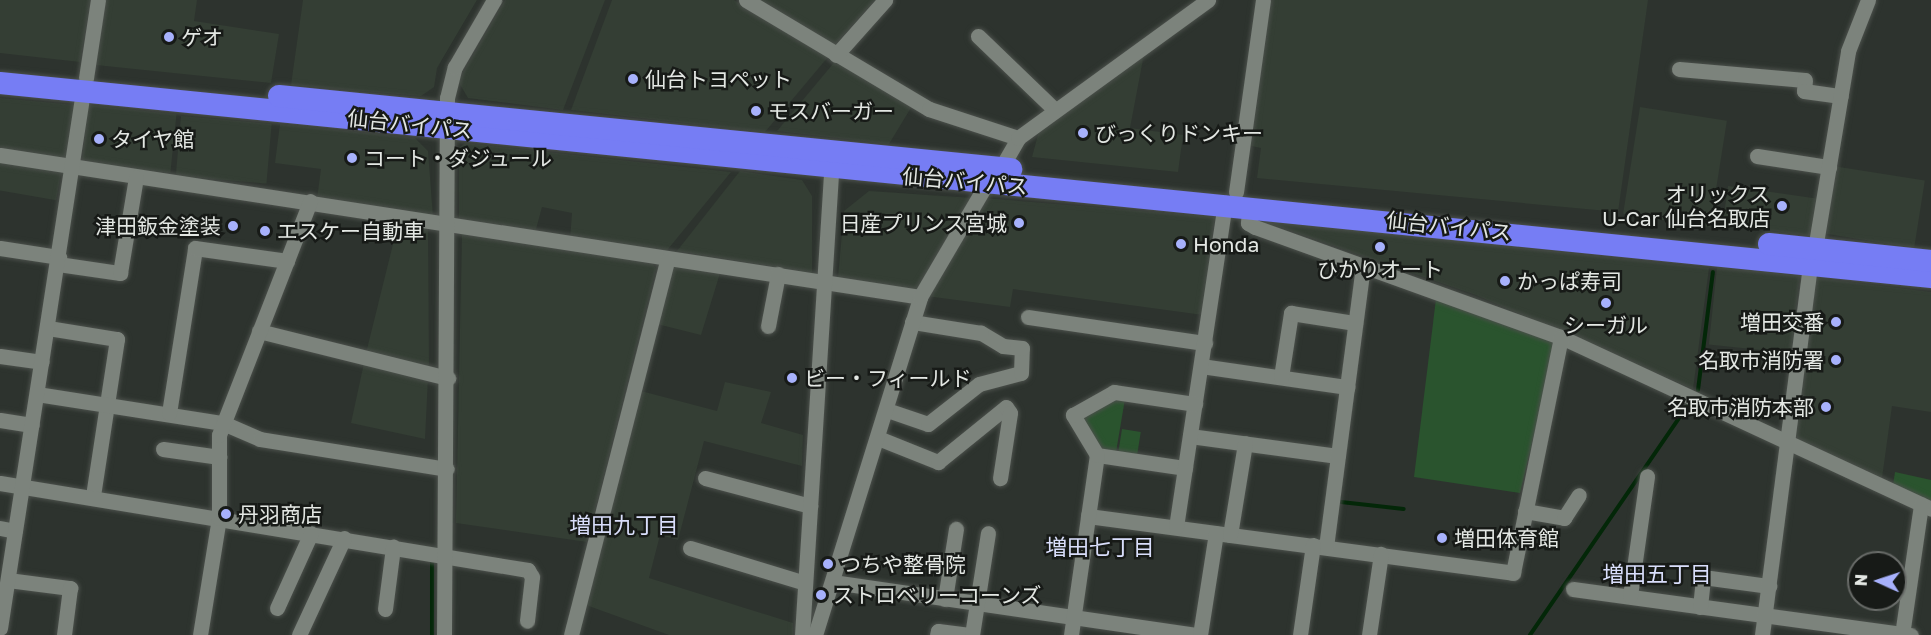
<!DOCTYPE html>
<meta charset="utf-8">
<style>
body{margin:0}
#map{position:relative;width:1931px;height:635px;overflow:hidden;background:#2d332e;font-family:"Golos Text","Noto Sans JP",sans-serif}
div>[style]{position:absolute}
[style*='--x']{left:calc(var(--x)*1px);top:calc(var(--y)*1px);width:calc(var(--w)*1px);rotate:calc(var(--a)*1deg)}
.built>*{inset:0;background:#343e34;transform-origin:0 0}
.green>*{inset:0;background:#2a542e;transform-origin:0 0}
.stream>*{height:4px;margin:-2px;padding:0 2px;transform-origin:2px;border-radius:2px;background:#032708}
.roads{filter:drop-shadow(0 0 2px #4b504b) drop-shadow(0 0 2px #4b504b)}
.minor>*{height:15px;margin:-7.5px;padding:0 7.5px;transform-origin:7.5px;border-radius:7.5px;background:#7c837c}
.highway>*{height:22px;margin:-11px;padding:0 11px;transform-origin:11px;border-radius:11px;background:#767df4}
.dots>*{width:16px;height:16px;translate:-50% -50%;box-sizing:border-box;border:3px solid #171a17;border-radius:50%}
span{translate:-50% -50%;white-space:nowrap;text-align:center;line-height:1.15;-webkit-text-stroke:5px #171a17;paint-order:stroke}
.poi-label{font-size:21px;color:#e3e7e3}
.left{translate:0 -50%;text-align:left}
.right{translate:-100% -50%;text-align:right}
.street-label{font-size:21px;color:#e3e7e3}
.neighbourhood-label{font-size:22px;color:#d9defb}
.north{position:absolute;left:1847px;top:551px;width:60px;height:60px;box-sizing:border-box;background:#171a17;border:2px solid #696c69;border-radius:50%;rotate:273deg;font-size:16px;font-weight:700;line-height:24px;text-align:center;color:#e3e7e3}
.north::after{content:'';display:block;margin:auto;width:21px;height:27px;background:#a7b1fc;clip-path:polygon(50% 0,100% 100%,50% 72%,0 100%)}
</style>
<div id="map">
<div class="built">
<i style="clip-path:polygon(0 0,91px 0,80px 62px,0 53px)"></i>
<i style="clip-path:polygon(105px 0,197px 0,194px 21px,279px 34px,271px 83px,96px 65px)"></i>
<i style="clip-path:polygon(303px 0,477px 0,437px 68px,434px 87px,421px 96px,291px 85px)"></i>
<i style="clip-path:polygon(505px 0,605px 0,563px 110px,468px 98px,458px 81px)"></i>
<i style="clip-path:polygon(612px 0,734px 0,828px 57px,765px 132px,571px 110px)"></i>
<i style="clip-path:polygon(759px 0,875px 0,834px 46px)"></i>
<i style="clip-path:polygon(1268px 0,1648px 0,1618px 212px,1257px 178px,1261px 148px,1247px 145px)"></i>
<i style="clip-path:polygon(1144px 54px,1130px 128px,1183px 135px,1178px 172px,1032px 157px,1039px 131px)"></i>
<i style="clip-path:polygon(837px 59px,912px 106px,889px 144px,777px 131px)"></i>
<i style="clip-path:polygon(0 98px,76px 105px,67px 160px,0 151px)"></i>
<i style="left:88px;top:105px;width:89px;height:59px;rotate:6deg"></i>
<i style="left:1640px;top:107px;width:88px;height:108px;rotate:9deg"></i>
<i style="left:181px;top:116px;width:91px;height:60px;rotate:5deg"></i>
<i style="clip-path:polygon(280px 124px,415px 138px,428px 151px,433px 216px,317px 199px,321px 169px,275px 163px)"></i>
<i style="clip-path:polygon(465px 143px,731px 172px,664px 254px,570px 240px,572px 213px,542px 207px,535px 233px,459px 221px,459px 148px)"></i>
<i style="left:0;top:162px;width:62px;height:28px;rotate:10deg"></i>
<i style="left:1833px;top:166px;width:93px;height:68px;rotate:9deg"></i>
<i style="clip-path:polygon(740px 171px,802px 180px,812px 196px,812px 273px,677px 251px)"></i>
<i style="left:1728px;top:186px;width:91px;height:38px;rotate:8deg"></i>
<i style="clip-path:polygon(869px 191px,973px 198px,915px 293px,838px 278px,844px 211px)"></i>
<i style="clip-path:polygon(984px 198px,1215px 217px,1203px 315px,1013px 289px,1010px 307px,926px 296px)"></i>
<i style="clip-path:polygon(1256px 219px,1709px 268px,1693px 389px,1476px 295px)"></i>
<i style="clip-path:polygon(399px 220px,428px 224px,429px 370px,366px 353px)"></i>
<i style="clip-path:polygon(462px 233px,653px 264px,656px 269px,587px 542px,456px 523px)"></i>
<i style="clip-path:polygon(674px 263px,721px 270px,701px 335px,657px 324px)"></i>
<i style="left:1717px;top:267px;width:83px;height:78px;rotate:6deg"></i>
<i style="clip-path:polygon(1816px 278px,1931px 292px,1931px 412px,1892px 406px,1882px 478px,1795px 439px)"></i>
<i style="clip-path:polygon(364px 363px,428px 378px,425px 439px,351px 423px)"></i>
<i style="clip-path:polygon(725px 382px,771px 392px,761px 423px,803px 435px,802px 466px,704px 441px,678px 540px,660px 535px,649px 578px,793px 623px,793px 635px,669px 635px,586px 605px,641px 391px,717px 411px)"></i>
</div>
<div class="green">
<i style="clip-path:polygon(1436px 299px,1557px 340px,1520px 493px,1414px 477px)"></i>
<i style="clip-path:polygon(1116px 397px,1125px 399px,1116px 452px,1100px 450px,1080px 416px)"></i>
<i style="left:1122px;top:429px;width:19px;height:24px;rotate:9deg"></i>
<i style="clip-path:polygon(1895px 472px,1931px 480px,1931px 503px,1893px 485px)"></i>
</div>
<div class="stream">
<i style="--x:1698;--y:390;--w:119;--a:-82.8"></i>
<i style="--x:1341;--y:502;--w:63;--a:6.3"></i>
<i style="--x:432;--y:559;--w:76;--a:90"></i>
<i style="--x:1530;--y:635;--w:284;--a:-55.5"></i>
</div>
<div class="roads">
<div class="minor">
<i style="--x:746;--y:0;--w:213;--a:30.8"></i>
<i style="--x:929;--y:109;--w:94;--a:18"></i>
<i style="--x:978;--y:36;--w:107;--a:43.9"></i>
<i style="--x:836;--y:55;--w:74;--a:-48.3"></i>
<i style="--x:1679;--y:69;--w:126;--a:5"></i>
<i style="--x:1805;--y:80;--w:11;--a:95"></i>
<i style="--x:1804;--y:91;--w:37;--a:8"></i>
<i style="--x:86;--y:78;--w:79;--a:-81.3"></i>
<i style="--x:0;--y:155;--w:931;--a:8.77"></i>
<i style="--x:1757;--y:156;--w:73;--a:8.7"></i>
<i style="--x:1001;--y:168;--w:34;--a:-60"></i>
<i style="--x:1018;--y:138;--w:235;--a:-36"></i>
<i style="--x:1236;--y:192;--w:194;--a:-82"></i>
<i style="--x:1249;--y:205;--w:18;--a:93"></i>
<i style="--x:1248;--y:223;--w:8;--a:30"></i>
<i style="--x:1255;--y:227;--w:325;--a:19.8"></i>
<i style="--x:1561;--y:337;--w:408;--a:24.9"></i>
<i style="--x:0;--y:248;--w:60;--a:8.7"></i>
<i style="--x:1815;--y:249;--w:201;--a:-80.5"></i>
<i style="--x:1848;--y:51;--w:55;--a:-68.6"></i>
<i style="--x:58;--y:264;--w:63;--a:8.3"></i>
<i style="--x:120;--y:273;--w:97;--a:-80.5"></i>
<i style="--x:1028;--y:317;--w:179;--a:8.4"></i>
<i style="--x:768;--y:326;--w:53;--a:-79.1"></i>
<i style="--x:48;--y:328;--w:70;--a:9.1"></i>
<i style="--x:117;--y:339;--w:159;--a:98.7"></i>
<i style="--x:259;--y:331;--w:195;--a:14"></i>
<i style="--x:0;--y:356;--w:42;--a:8.1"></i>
<i style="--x:1201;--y:366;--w:148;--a:8.2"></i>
<i style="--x:1281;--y:377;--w:65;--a:-81.1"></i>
<i style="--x:1291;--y:313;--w:65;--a:8.9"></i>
<i style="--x:37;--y:394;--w:188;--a:8.9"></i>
<i style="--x:223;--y:423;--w:40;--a:23.4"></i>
<i style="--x:260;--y:439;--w:189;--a:9.1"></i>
<i style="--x:887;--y:410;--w:43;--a:18.9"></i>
<i style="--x:928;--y:424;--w:65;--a:-38.1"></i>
<i style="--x:979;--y:384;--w:43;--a:-14.7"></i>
<i style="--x:1021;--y:373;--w:25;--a:-88"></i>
<i style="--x:1022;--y:348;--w:19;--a:-174"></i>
<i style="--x:1003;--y:346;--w:26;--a:-149"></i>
<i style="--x:981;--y:333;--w:70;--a:-170.9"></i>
<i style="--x:169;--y:413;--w:167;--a:-81"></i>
<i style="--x:195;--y:248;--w:93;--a:8"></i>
<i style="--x:0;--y:420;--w:32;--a:9"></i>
<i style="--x:1190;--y:436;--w:149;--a:7.7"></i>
<i style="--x:878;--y:438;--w:65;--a:21.8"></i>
<i style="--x:938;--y:462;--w:87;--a:-39"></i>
<i style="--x:1006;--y:407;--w:7;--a:56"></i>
<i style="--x:1010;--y:413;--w:66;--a:98.7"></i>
<i style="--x:163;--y:449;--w:57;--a:8.1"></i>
<i style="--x:1097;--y:455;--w:89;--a:8.4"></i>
<i style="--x:705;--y:478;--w:109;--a:14.9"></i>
<i style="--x:0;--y:483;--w:535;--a:9.36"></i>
<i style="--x:528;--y:570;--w:8;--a:60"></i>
<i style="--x:532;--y:577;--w:44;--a:96.5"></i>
<i style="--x:1525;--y:511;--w:40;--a:10"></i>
<i style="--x:1564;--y:518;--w:27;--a:-57"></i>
<i style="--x:1088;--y:516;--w:429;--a:7.6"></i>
<i style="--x:1513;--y:573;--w:241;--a:-78.5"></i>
<i style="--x:1176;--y:527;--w:328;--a:-81.4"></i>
<i style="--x:0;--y:528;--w:15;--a:11"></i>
<i style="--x:1230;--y:535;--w:93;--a:-80.7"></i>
<i style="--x:1326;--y:547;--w:282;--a:-82.5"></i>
<i style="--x:690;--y:548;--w:120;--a:16.9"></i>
<i style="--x:8;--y:580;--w:63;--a:7.4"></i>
<i style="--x:70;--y:588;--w:47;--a:97.3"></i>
<i style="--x:833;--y:582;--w:368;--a:8.3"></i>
<i style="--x:1573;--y:589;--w:341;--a:7.8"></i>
<i style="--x:1630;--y:596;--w:121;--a:-81.9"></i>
<i style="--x:945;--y:599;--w:71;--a:-81.1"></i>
<i style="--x:1700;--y:607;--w:30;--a:-84"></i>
<i style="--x:1703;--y:577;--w:67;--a:7.8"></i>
<i style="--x:277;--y:608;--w:82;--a:-65.6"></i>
<i style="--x:385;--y:609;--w:63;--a:-82.6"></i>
<i style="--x:0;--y:628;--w:543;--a:-81.21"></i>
<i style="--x:200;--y:635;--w:119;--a:-80.8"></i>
<i style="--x:219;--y:518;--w:83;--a:-90"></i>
<i style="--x:219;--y:435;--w:251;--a:-68.7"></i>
<i style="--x:299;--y:635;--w:107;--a:-65.1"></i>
<i style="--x:444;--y:635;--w:537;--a:-89.68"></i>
<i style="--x:447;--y:98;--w:32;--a:-76"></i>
<i style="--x:455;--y:67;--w:78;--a:-59.8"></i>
<i style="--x:571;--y:635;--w:386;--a:-75.6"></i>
<i style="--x:802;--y:635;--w:477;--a:-86.4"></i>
<i style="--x:815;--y:635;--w:354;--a:-72.7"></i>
<i style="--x:920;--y:297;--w:132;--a:-59.6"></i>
<i style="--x:937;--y:635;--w:4;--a:-76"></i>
<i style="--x:938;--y:631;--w:32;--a:7"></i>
<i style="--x:972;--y:635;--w:103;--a:-81.1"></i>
<i style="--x:1071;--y:635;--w:182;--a:-81.8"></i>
<i style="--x:1097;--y:455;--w:47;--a:-121"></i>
<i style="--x:1073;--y:415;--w:47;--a:-29.3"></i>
<i style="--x:1114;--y:392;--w:82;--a:8.4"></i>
<i style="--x:1200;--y:635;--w:103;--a:-81.1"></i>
<i style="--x:1300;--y:635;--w:91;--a:-81.8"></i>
<i style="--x:1369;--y:635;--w:82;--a:-81.6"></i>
<i style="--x:1762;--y:635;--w:374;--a:-82.6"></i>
<i style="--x:1902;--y:635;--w:132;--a:-81.7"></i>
</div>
<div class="highway">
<i style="--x:0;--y:83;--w:1941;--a:5.74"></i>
<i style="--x:279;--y:96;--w:736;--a:5.7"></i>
<i style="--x:1769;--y:244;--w:163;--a:6"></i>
</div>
</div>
<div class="dots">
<i style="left:169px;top:37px;background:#a7b1fc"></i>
<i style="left:633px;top:79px;background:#a7b1fc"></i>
<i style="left:756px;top:111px;background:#a7b1fc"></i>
<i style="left:1083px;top:133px;background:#a7b1fc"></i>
<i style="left:99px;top:139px;background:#a7b1fc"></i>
<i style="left:352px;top:158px;background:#a7b1fc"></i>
<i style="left:1782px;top:206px;background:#a7b1fc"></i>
<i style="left:1019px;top:223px;background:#a7b1fc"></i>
<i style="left:233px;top:226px;background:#a7b1fc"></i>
<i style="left:265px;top:231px;background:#a7b1fc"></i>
<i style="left:1181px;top:244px;background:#a7b1fc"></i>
<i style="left:1380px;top:247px;background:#a7b1fc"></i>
<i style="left:1505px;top:281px;background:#a7b1fc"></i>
<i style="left:1606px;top:303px;background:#a7b1fc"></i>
<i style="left:1836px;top:322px;background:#a7b1fc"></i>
<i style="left:1836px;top:360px;background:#a7b1fc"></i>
<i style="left:792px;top:378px;background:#a7b1fc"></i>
<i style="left:1826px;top:407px;background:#a7b1fc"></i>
<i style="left:226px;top:514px;background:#a7b1fc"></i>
<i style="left:1442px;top:538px;background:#a7b1fc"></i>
<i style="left:828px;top:564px;background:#a7b1fc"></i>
<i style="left:821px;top:595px;background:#a7b1fc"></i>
</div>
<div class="poi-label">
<span class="left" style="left:181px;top:37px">ゲオ</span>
<span class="left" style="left:645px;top:79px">仙台トヨペット</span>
<span class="left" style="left:768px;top:111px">モスバーガー</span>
<span class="left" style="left:1095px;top:133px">びっくりドンキー</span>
<span class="left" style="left:111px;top:139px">タイヤ館</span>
<span class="left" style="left:364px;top:158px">コート・ダジュール</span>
<span class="right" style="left:1770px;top:206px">オリックス<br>U-Car 仙台名取店</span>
<span class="right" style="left:1007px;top:223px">日産プリンス宮城</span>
<span class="right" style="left:221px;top:226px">津田鈑金塗装</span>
<span class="left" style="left:277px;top:231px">エスケー自動車</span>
<span class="left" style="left:1193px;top:244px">Honda</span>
<span style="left:1380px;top:269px">ひかりオート</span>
<span class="left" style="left:1517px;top:281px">かっぱ寿司</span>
<span class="right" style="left:1824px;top:322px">増田交番</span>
<span style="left:1606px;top:325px">シーガル</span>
<span class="right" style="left:1824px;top:360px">名取市消防署</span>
<span class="left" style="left:804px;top:378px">ビー・フィールド</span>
<span class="right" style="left:1814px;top:407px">名取市消防本部</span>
<span class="left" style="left:238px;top:514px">丹羽商店</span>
<span class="left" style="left:1454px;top:538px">増田体育館</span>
<span class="left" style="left:840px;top:564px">つちや整骨院</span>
<span class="left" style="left:833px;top:595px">ストロベリーコーンズ</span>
</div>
<div class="street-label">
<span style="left:410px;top:124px;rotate:6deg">仙台バイパス</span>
<span style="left:965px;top:181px;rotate:5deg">仙台バイパス</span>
<span style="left:1449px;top:226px;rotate:6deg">仙台バイパス</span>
</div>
<div class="neighbourhood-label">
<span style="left:624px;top:525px">増田九丁目</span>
<span style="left:1100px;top:547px">増田七丁目</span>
<span style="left:1657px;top:574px">増田五丁目</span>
</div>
<div class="north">N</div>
</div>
